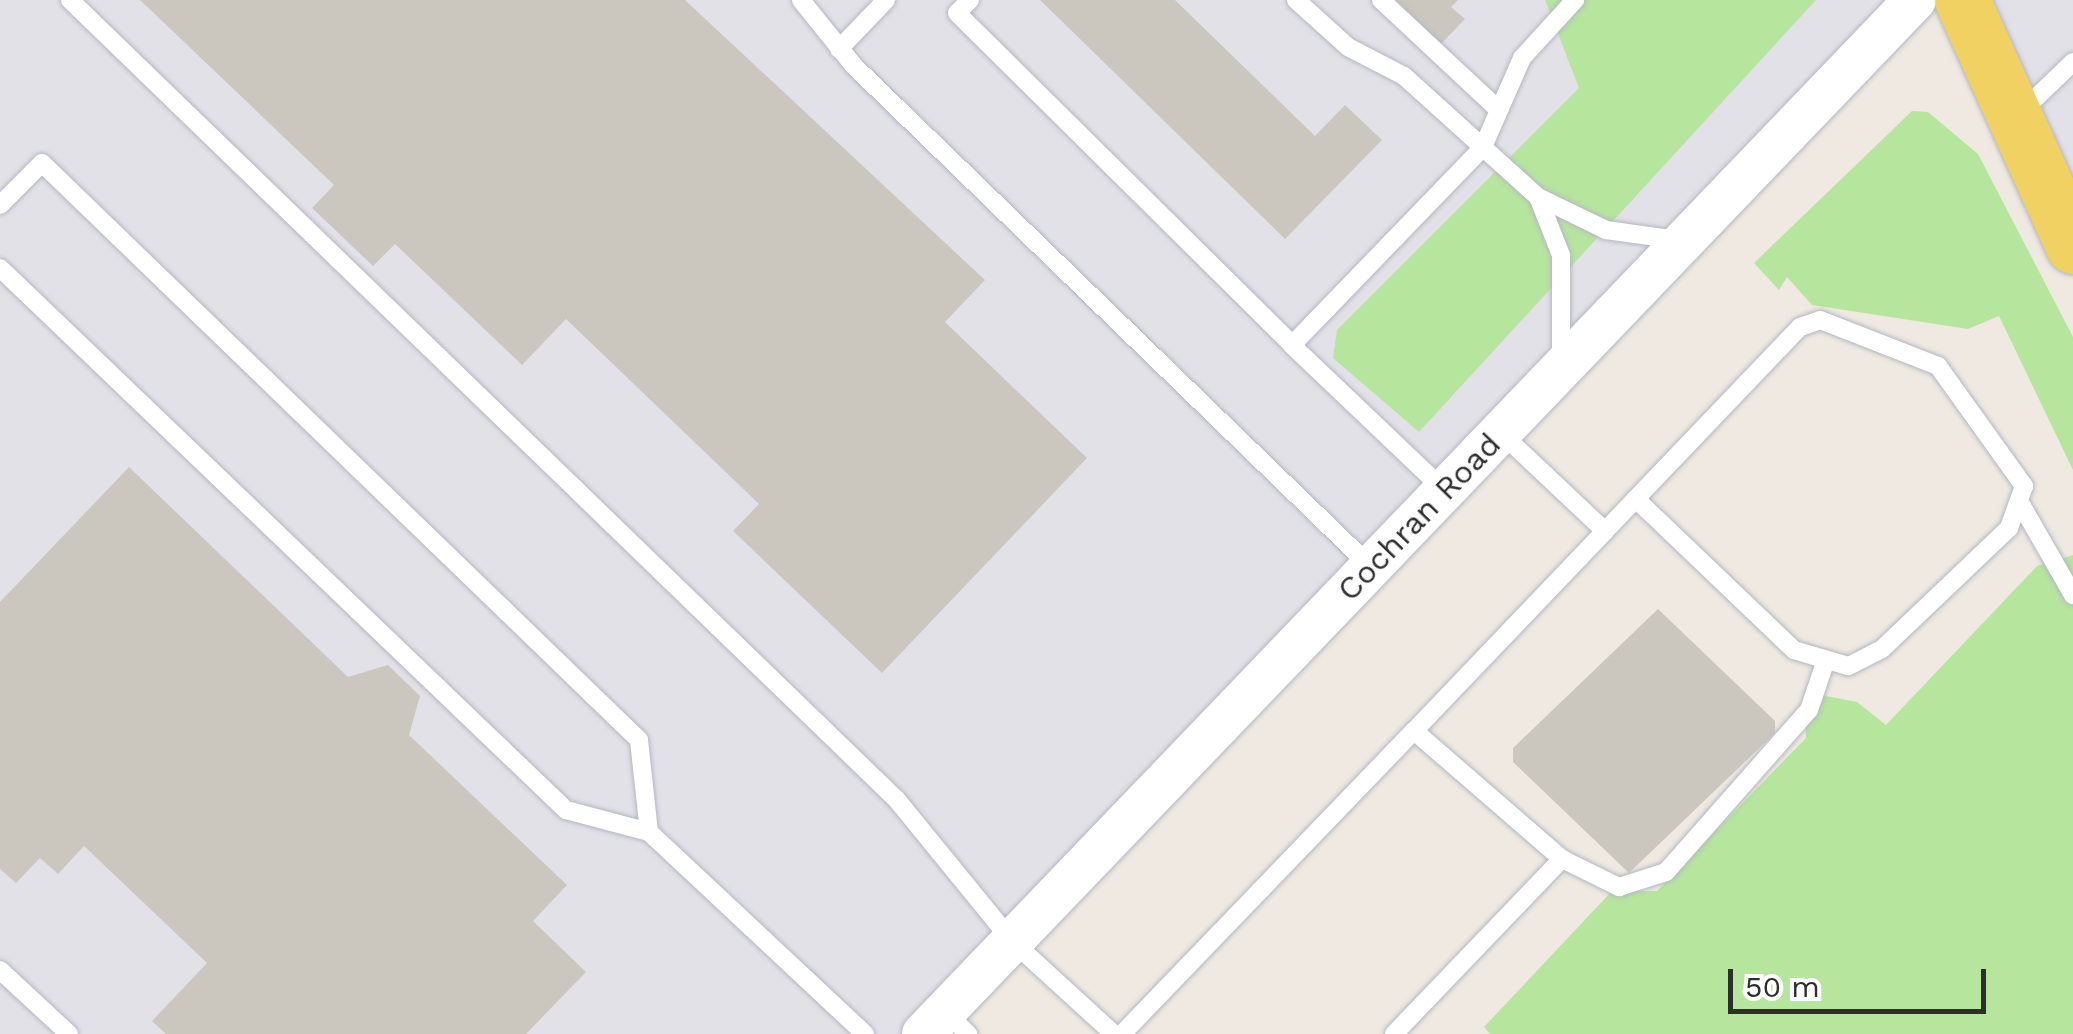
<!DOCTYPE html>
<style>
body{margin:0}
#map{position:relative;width:2073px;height:1034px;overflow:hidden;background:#efe9e1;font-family:"Work Sans",sans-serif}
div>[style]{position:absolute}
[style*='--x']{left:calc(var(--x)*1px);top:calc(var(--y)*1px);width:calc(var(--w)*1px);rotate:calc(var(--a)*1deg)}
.industrial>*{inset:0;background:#e3e1e8}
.green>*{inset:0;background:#b6e59e}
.building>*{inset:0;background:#cbc7bf}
.roads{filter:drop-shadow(0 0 2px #b4b7c1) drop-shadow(0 0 2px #b4b7c1)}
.service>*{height:18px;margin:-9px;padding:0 9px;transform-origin:9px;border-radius:9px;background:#fff}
.tertiary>*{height:42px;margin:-21px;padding:0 21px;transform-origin:21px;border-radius:21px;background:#fff}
.primary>*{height:55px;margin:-27.5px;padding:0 27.5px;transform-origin:27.5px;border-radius:27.5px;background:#f2d163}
span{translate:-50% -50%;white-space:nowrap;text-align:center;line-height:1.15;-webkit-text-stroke:10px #fff;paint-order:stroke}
.street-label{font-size:32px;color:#2e2e2e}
.scale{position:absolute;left:1728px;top:969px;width:258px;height:45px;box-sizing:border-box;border:5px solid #2e2e2e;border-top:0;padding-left:12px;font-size:30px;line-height:35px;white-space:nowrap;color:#2e2e2e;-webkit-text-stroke:8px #fff;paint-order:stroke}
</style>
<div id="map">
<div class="industrial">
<i style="clip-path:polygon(0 0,1915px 0,923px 1034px,0 1034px)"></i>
<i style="clip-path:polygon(1962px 0,2073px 0,2073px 246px)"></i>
</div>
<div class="green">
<i style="clip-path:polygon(1545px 0,1816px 0,1419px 432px,1333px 358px,1337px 330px,1579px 88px)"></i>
<i style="clip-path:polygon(1912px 111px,1928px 112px,1978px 154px,2073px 337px,2073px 470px,1999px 316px,1968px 329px,1812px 305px,1787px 277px,1779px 290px,1754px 263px)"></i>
<i style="clip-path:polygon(2073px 555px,2073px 1034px,1490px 1034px,1484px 1027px,1612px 891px,1657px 891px,1806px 738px,1805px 706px,1816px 694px,1857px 702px,1886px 725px,2037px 566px)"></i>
</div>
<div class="building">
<i style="clip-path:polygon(140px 0,685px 0,985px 280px,945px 322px,1087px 458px,882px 673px,733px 531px,759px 504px,566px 319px,522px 365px,395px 244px,373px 266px,312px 208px,334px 185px)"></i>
<i style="clip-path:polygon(1040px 0,1175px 0,1315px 136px,1345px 105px,1382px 140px,1285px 239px)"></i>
<i style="clip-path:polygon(1396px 0,1458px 0,1451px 7px,1465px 19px,1441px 44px)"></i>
<i style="clip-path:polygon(129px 467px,348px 677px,388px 665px,420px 696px,409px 735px,567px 885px,533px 921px,586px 972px,526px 1034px,166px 1034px,152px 1021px,207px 963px,84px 846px,58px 874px,40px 858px,16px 883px,0 869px,0 602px)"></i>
<i style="clip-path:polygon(1658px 609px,1775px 721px,1775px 733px,1629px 873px,1513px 762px,1513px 748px)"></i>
</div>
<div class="roads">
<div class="service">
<i style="--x:70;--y:0;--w:1151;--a:44.05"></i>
<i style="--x:897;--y:800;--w:182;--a:50.8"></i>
<i style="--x:1012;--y:941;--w:138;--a:42.4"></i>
<i style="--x:801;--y:0;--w:85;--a:51.2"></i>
<i style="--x:854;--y:66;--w:720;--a:44.1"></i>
<i style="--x:970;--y:0;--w:18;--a:135"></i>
<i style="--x:957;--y:13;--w:472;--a:44.7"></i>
<i style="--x:1296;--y:0;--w:70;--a:42.1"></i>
<i style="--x:1348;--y:47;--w:63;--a:27.4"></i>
<i style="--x:1404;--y:76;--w:181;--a:42.1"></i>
<i style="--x:1538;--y:197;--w:76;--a:25.9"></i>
<i style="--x:1606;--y:230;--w:74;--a:7.8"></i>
<i style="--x:1381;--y:0;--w:161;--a:43"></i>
<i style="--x:839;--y:49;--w:68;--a:-46.2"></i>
<i style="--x:2019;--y:114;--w:75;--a:-43.9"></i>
<i style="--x:1538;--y:197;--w:62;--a:68.4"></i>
<i style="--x:1561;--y:255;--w:107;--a:90"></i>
<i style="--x:0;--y:205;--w:59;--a:-45"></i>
<i style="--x:42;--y:163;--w:830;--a:44.02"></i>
<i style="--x:639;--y:740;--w:93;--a:83.8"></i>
<i style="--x:0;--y:268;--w:784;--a:43.76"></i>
<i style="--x:566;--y:810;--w:86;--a:14.8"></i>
<i style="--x:649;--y:832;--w:296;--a:43.1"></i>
<i style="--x:1444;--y:490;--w:210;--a:-136.4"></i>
<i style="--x:1292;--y:345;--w:275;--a:-46"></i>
<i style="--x:1483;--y:147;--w:97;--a:-66.3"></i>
<i style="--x:1522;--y:58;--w:79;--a:-47.6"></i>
<i style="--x:2022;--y:506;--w:103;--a:60.2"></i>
<i style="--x:1605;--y:531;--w:282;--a:-46.3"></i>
<i style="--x:1800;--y:327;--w:21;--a:-19"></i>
<i style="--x:1820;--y:320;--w:127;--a:21.3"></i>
<i style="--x:1938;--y:366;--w:148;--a:54.4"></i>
<i style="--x:2024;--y:486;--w:45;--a:109.7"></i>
<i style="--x:2009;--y:528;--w:175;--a:136.4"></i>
<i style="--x:1882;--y:649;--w:38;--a:153"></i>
<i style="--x:1848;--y:666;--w:56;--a:-163.5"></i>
<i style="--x:1794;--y:650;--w:219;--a:-136.3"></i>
<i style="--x:1562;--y:859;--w:64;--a:26.2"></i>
<i style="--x:1619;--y:887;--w:49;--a:-17.7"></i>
<i style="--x:1666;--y:872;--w:216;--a:-48.6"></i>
<i style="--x:1809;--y:710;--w:46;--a:-71.2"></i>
<i style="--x:0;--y:970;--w:94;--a:42.8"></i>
<i style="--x:945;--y:1011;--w:33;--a:45"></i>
<i style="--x:1122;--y:1034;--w:421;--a:-46.1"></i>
<i style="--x:1394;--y:1034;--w:243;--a:-46.2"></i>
<i style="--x:1562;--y:859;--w:196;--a:-139.1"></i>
<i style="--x:1414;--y:731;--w:277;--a:-46.3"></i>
<i style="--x:1605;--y:531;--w:144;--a:-136.7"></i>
</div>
<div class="tertiary">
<i style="--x:923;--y:1034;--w:1433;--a:-46.19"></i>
</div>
<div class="primary">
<i style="--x:1962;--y:0;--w:270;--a:65.7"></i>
</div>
</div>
<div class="street-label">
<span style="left:1419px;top:517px;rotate:-46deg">Cochran Road</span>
</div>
<div class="scale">50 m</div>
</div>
